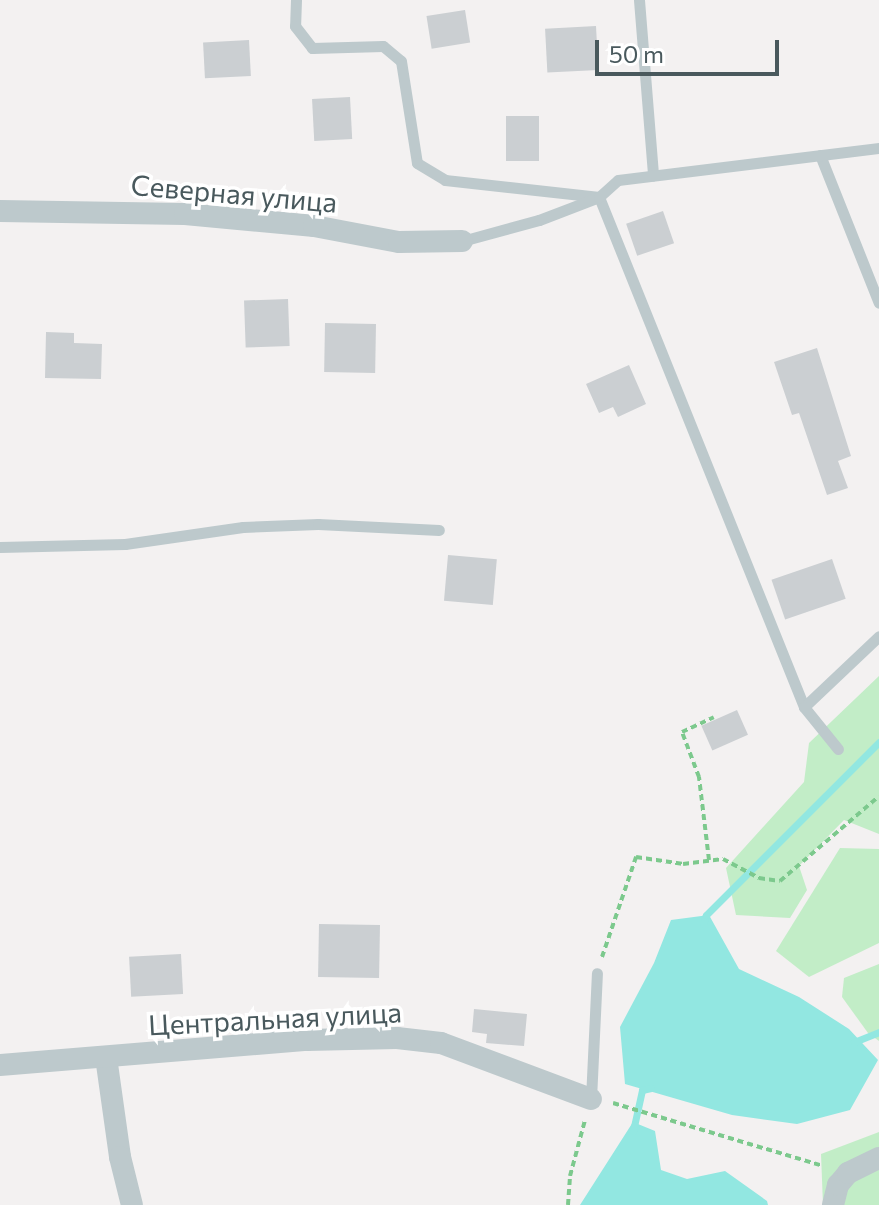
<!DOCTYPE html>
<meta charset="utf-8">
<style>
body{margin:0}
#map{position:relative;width:879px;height:1205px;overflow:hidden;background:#f3f1f1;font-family:Commissioner,sans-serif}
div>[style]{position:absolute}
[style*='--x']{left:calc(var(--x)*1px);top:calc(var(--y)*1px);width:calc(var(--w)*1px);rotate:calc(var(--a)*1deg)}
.green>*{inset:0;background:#c2edc7}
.water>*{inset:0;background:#92e7e1}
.stream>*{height:7px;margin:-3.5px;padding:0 3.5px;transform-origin:3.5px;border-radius:3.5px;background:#92e7e1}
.building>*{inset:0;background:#cbcfd2;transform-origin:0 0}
.path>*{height:4px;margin-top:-2px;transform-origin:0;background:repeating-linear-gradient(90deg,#7cc98d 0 6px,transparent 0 10px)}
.lane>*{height:11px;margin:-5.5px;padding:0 5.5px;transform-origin:5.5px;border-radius:5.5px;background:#bdc9cc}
.street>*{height:22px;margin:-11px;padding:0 11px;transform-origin:11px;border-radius:11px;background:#bdc9cc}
span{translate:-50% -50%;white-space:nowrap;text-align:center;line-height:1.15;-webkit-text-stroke:7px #fff;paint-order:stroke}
.street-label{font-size:28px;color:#49595d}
.scale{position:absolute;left:595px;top:40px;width:184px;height:36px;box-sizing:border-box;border:4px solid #49595d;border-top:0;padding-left:10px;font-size:24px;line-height:28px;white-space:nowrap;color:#49595d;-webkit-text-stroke:6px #fff;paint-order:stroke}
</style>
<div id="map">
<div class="green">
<i style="clip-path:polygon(879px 676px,879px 834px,844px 820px,799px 866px,807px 890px,790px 918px,736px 915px,726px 868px,804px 782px,809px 743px)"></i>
<i style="clip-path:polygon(840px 848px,879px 849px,879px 943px,809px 977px,776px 951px)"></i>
<i style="clip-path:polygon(879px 964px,879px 1041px,868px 1033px,842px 997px,844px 978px)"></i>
<i style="clip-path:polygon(879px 1132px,879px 1205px,823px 1205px,821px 1154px)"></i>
</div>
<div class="water">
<i style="clip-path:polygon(709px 915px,739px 969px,799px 997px,849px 1029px,878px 1060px,850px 1110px,797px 1124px,732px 1115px,625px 1084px,620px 1027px,654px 963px,671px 920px)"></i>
<i style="clip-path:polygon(633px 1122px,655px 1131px,661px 1170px,687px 1179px,725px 1171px,767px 1201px,768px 1205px,580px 1205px)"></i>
</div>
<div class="stream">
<i style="--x:703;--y:924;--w:9;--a:-72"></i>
<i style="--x:706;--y:915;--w:245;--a:-45"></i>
<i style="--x:854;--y:1042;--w:27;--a:-22"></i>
<i style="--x:633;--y:1131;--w:42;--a:-77.6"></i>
<i style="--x:642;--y:1090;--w:9;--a:-13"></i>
</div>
<div class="building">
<i style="left:465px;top:10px;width:33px;height:39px;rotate:81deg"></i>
<i style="left:596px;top:26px;width:44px;height:51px;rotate:87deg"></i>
<i style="left:249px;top:40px;width:36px;height:46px;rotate:87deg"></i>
<i style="left:350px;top:97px;width:42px;height:38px;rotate:87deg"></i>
<i style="left:506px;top:116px;width:33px;height:45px"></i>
<i style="left:663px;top:211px;width:34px;height:39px;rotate:71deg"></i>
<i style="left:288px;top:299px;width:47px;height:44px;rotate:88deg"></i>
<i style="left:325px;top:323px;width:51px;height:49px;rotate:1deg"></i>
<i style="clip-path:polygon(46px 332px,74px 333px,74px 343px,102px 344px,101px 379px,45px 378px)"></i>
<i style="clip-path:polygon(817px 348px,851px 456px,838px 461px,848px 488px,827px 495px,799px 413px,792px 415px,774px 362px)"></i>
<i style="clip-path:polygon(629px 365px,646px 404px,618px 417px,613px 407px,599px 413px,586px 384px)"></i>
<i style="left:448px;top:555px;width:49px;height:46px;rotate:5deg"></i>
<i style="left:832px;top:559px;width:42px;height:64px;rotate:71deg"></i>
<i style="left:737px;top:710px;width:27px;height:39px;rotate:66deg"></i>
<i style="left:319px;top:924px;width:61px;height:53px;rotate:1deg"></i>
<i style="left:181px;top:954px;width:40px;height:52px;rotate:87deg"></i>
<i style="clip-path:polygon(474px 1009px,527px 1014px,524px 1046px,486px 1043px,487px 1034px,472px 1032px)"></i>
</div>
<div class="path">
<i style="--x:709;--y:860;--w:84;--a:-96.9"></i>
<i style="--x:699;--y:777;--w:48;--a:-110.7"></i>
<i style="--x:682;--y:732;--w:35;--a:-25"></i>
<i style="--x:602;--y:957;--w:106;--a:-71.2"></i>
<i style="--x:636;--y:857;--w:48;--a:8.5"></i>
<i style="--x:683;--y:864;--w:40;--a:-7.1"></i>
<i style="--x:723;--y:859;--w:41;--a:27.8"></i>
<i style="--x:759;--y:878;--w:21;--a:8"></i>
<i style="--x:780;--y:881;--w:130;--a:-40.6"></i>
<i style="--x:613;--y:1103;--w:219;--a:16.7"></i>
<i style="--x:568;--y:1205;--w:29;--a:-86"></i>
<i style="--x:570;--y:1176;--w:58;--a:-75"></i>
</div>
<div class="lane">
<i style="--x:296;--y:0;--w:26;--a:92"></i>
<i style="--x:295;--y:26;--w:28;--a:52"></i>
<i style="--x:312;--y:48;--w:71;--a:-1.6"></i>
<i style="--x:383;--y:46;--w:23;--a:40"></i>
<i style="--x:401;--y:61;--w:103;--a:81.1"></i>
<i style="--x:417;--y:163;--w:33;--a:31"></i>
<i style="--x:445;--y:180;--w:155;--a:6.3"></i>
<i style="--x:639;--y:0;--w:176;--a:85.4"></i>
<i style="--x:820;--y:155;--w:159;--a:68.3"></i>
<i style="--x:599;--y:197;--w:550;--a:68.1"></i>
<i style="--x:804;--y:707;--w:103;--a:-43.4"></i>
<i style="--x:462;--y:241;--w:80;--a:-15.3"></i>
<i style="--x:539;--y:220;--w:64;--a:-21"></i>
<i style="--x:599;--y:197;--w:25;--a:-42"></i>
<i style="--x:618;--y:180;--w:263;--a:-7"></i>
<i style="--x:0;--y:547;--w:125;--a:-1.4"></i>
<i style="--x:125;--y:544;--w:119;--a:-8.2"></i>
<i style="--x:243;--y:527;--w:75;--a:-2.3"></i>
<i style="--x:318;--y:524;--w:121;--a:2.8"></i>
<i style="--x:804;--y:707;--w:54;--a:51"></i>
<i style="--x:591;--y:1099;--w:126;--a:-87.3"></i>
</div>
<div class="street">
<i style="--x:0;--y:211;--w:185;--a:0.9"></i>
<i style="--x:185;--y:214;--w:130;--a:5.3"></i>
<i style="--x:314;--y:226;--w:86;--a:10.7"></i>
<i style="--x:399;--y:242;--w:63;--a:-0.9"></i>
<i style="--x:106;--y:1057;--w:101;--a:82"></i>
<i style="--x:120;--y:1157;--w:49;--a:76"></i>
<i style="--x:0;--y:1065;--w:308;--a:-4.7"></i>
<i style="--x:307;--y:1040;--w:90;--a:-1.3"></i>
<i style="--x:397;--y:1038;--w:44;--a:6.5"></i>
<i style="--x:441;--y:1043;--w:160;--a:20.5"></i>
<i style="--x:833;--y:1205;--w:21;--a:-76"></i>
<i style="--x:838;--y:1185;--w:16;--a:-50"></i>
<i style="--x:848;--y:1173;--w:34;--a:-26"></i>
</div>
<div class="street-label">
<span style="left:234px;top:193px;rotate:5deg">Северная улица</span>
<span style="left:275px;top:1018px;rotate:-3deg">Центральная улица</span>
</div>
<div class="scale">50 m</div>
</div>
